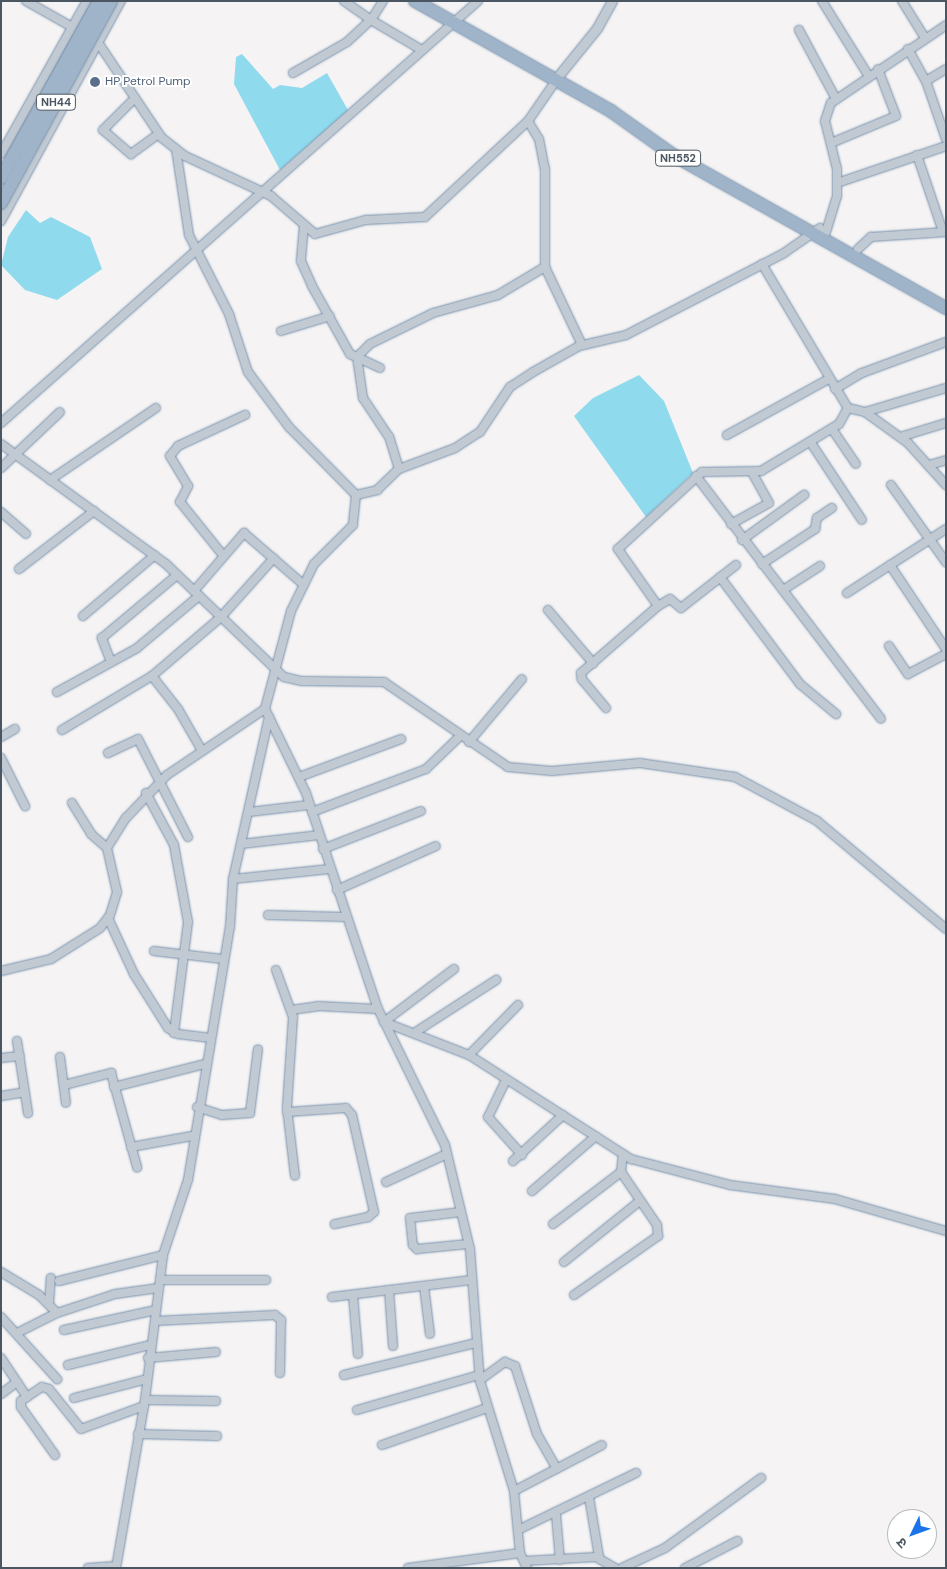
<!DOCTYPE html>
<meta charset="utf-8">
<style>
body{margin:0}
#map{position:relative;width:947px;height:1569px;overflow:hidden;background:#f5f3f3;font-family:"DM Sans","Noto Sans Devanagari",sans-serif}
div>[style]{position:absolute}
[style*='--x']{left:calc(var(--x)*1px);top:calc(var(--y)*1px);width:calc(var(--w)*1px);rotate:calc(var(--a)*1deg)}
.water>*{inset:0;background:#90daee}
.roads{filter:drop-shadow(0 0 1px #7690ad) drop-shadow(0 0 1px #7690ad)}
.minor>*{height:8px;margin:-4px;padding:0 4px;transform-origin:4px;border-radius:4px;background:#c1cad2}
.tertiary>*{height:9px;margin:-4.5px;padding:0 4.5px;transform-origin:4.5px;border-radius:4.5px;background:#c1cad2}
.trunk>*{height:12px;margin:-6px;padding:0 6px;transform-origin:6px;border-radius:6px;background:#9fb4c9}
.bridges{filter:drop-shadow(0 0 1px #7690ad) drop-shadow(0 0 1px #7690ad)}
.trunk-bridge>*{height:12px;margin:-6px;padding:0 6px;transform-origin:6px;border-radius:6px;background:#9fb4c9}
.dots>*{width:14px;height:14px;translate:-50% -50%;box-sizing:border-box;border:2px solid #fff;border-radius:50%}
span{translate:-50% -50%;white-space:nowrap;text-align:center;line-height:1.15;-webkit-text-stroke:4px #fff;paint-order:stroke}
.shield-label span{padding:1px 4px;background:#fff;border:1px solid;border-radius:4px;-webkit-text-stroke-width:0}
.shield-label{font-size:11px;color:#4a5661;font-weight:700}
.service-label{font-size:12px;color:#4e5e75}
.left{translate:0 -50%;text-align:left}
.frame{position:absolute;inset:0;border:2px solid #4a5661;pointer-events:none}
.north{position:absolute;left:887px;top:1509px;width:50px;height:50px;box-sizing:border-box;background:#fff;border:1px solid #b7bbc0;border-radius:50%;rotate:228deg;font-size:14px;font-weight:700;line-height:20px;text-align:center;color:#4a5661}
.north::after{content:'';display:block;margin:auto;width:18px;height:22px;background:#1a73e8;clip-path:polygon(50% 0,100% 100%,50% 72%,0 100%)}
</style>
<div id="map">
<div class="water">
<i style="clip-path:polygon(242px 54px,273px 89px,280px 85px,302px 88px,327px 73px,348px 110px,280px 170px,234px 84px,236px 57px)"></i>
<i style="clip-path:polygon(26px 210px,40px 223px,51px 217px,90px 237px,102px 269px,57px 300px,25px 290px,1px 265px,8px 237px)"></i>
<i style="clip-path:polygon(639px 375px,664px 401px,693px 473px,646px 517px,574px 416px,593px 398px)"></i>
</div>
<div class="roads">
<div class="minor">
<i style="--x:26;--y:1;--w:53;--a:29.5"></i>
<i style="--x:383;--y:1;--w:22;--a:122"></i>
<i style="--x:371;--y:20;--w:59;--a:30.5"></i>
<i style="--x:822;--y:1;--w:87;--a:58.1"></i>
<i style="--x:902;--y:1;--w:44;--a:58.1"></i>
<i style="--x:799;--y:30;--w:76;--a:61.8"></i>
<i style="--x:99;--y:44;--w:113;--a:56.2"></i>
<i style="--x:162;--y:138;--w:29;--a:38"></i>
<i style="--x:185;--y:156;--w:95;--a:24.9"></i>
<i style="--x:271;--y:196;--w:58;--a:40.8"></i>
<i style="--x:315;--y:234;--w:53;--a:-15.4"></i>
<i style="--x:366;--y:220;--w:59;--a:-2.9"></i>
<i style="--x:425;--y:217;--w:141;--a:-43"></i>
<i style="--x:908;--y:49;--w:37;--a:61"></i>
<i style="--x:926;--y:81;--w:61;--a:71"></i>
<i style="--x:293;--y:73;--w:62;--a:-29.9"></i>
<i style="--x:347;--y:42;--w:33;--a:-43"></i>
<i style="--x:371;--y:20;--w:33;--a:-145"></i>
<i style="--x:557;--y:79;--w:51;--a:124.6"></i>
<i style="--x:528;--y:121;--w:21;--a:59"></i>
<i style="--x:539;--y:139;--w:31;--a:79"></i>
<i style="--x:545;--y:169;--w:98;--a:90"></i>
<i style="--x:545;--y:267;--w:86;--a:64.6"></i>
<i style="--x:926;--y:81;--w:23;--a:-31"></i>
<i style="--x:134;--y:99;--w:44;--a:135"></i>
<i style="--x:103;--y:130;--w:37;--a:41"></i>
<i style="--x:131;--y:154;--w:34;--a:-36"></i>
<i style="--x:831;--y:143;--w:70;--a:-22.6"></i>
<i style="--x:896;--y:116;--w:50;--a:-111"></i>
<i style="--x:176;--y:149;--w:87;--a:81.4"></i>
<i style="--x:189;--y:235;--w:89;--a:63.1"></i>
<i style="--x:229;--y:314;--w:61;--a:71.9"></i>
<i style="--x:248;--y:372;--w:69;--a:53.3"></i>
<i style="--x:289;--y:427;--w:95;--a:45.4"></i>
<i style="--x:356;--y:495;--w:30;--a:96"></i>
<i style="--x:353;--y:525;--w:55;--a:135"></i>
<i style="--x:314;--y:564;--w:52;--a:116.1"></i>
<i style="--x:291;--y:611;--w:101;--a:104.9"></i>
<i style="--x:265;--y:709;--w:93;--a:64"></i>
<i style="--x:306;--y:793;--w:228;--a:71.6"></i>
<i style="--x:378;--y:1009;--w:152;--a:63.8"></i>
<i style="--x:445;--y:1145;--w:107;--a:76.5"></i>
<i style="--x:470;--y:1249;--w:132;--a:85.7"></i>
<i style="--x:480;--y:1381;--w:115;--a:72.8"></i>
<i style="--x:514;--y:1491;--w:62;--a:84.5"></i>
<i style="--x:520;--y:1553;--w:17;--a:65"></i>
<i style="--x:1;--y:154;--w:176;--a:-60.7"></i>
<i style="--x:917;--y:155;--w:81;--a:71.3"></i>
<i style="--x:837;--y:183;--w:115;--a:-18.7"></i>
<i style="--x:1;--y:221;--w:251;--a:-61.4"></i>
<i style="--x:304;--y:225;--w:36;--a:95"></i>
<i style="--x:301;--y:261;--w:27;--a:66"></i>
<i style="--x:312;--y:286;--w:78;--a:60.8"></i>
<i style="--x:350;--y:354;--w:33;--a:25"></i>
<i style="--x:826;--y:232;--w:38;--a:-73"></i>
<i style="--x:837;--y:196;--w:27;--a:-90"></i>
<i style="--x:837;--y:169;--w:49;--a:-104"></i>
<i style="--x:825;--y:121;--w:19;--a:-72"></i>
<i style="--x:831;--y:103;--w:139;--a:-34.1"></i>
<i style="--x:858;--y:249;--w:18;--a:-43"></i>
<i style="--x:871;--y:237;--w:75;--a:-3.8"></i>
<i style="--x:762;--y:264;--w:168;--a:59.2"></i>
<i style="--x:848;--y:408;--w:17;--a:13"></i>
<i style="--x:865;--y:412;--w:53;--a:35.8"></i>
<i style="--x:908;--y:443;--w:57;--a:47.9"></i>
<i style="--x:281;--y:331;--w:51;--a:-17"></i>
<i style="--x:835;--y:389;--w:31;--a:-31"></i>
<i style="--x:862;--y:373;--w:90;--a:-20.3"></i>
<i style="--x:865;--y:412;--w:84;--a:-16.5"></i>
<i style="--x:1;--y:423;--w:637;--a:-41.5"></i>
<i style="--x:832;--y:429;--w:42;--a:55.6"></i>
<i style="--x:727;--y:435;--w:116;--a:-28.8"></i>
<i style="--x:900;--y:437;--w:48;--a:-16.9"></i>
<i style="--x:811;--y:443;--w:92;--a:56.5"></i>
<i style="--x:1;--y:444;--w:204;--a:36"></i>
<i style="--x:166;--y:564;--w:163;--a:43.8"></i>
<i style="--x:284;--y:677;--w:18;--a:13"></i>
<i style="--x:302;--y:681;--w:82;--a:0.7"></i>
<i style="--x:384;--y:682;--w:150;--a:34.4"></i>
<i style="--x:508;--y:767;--w:44;--a:5.2"></i>
<i style="--x:552;--y:771;--w:88;--a:-5.2"></i>
<i style="--x:640;--y:763;--w:96;--a:8.4"></i>
<i style="--x:735;--y:777;--w:93;--a:28.2"></i>
<i style="--x:817;--y:821;--w:168;--a:39.9"></i>
<i style="--x:929;--y:465;--w:18;--a:-16"></i>
<i style="--x:1;--y:468;--w:81;--a:-43.5"></i>
<i style="--x:399;--y:469;--w:34;--a:-107"></i>
<i style="--x:389;--y:437;--w:47;--a:-123.7"></i>
<i style="--x:363;--y:398;--w:41;--a:-98.3"></i>
<i style="--x:357;--y:357;--w:18;--a:-45"></i>
<i style="--x:370;--y:344;--w:70;--a:-26.2"></i>
<i style="--x:433;--y:313;--w:67;--a:-15.5"></i>
<i style="--x:498;--y:295;--w:55;--a:-30.8"></i>
<i style="--x:696;--y:476;--w:305;--a:52.7"></i>
<i style="--x:50;--y:480;--w:128;--a:-34.2"></i>
<i style="--x:891;--y:485;--w:95;--a:54.5"></i>
<i style="--x:356;--y:495;--w:22;--a:-13"></i>
<i style="--x:377;--y:490;--w:30;--a:-44"></i>
<i style="--x:399;--y:469;--w:60;--a:-20.6"></i>
<i style="--x:455;--y:448;--w:30;--a:-33"></i>
<i style="--x:480;--y:432;--w:54;--a:-56.3"></i>
<i style="--x:510;--y:387;--w:27;--a:-33"></i>
<i style="--x:533;--y:372;--w:53;--a:-29.5"></i>
<i style="--x:579;--y:346;--w:48;--a:-13.2"></i>
<i style="--x:626;--y:335;--w:178;--a:-27.4"></i>
<i style="--x:784;--y:253;--w:44;--a:-34.8"></i>
<i style="--x:1;--y:512;--w:33;--a:41"></i>
<i style="--x:731;--y:524;--w:43;--a:-28.9"></i>
<i style="--x:769;--y:503;--w:35;--a:-119"></i>
<i style="--x:742;--y:540;--w:77;--a:-36"></i>
<i style="--x:222;--y:554;--w:67;--a:-128.9"></i>
<i style="--x:180;--y:502;--w:18;--a:-63"></i>
<i style="--x:188;--y:486;--w:35;--a:-121"></i>
<i style="--x:170;--y:456;--w:13;--a:-51"></i>
<i style="--x:178;--y:446;--w:74;--a:-24.8"></i>
<i style="--x:762;--y:564;--w:64;--a:-33.4"></i>
<i style="--x:815;--y:529;--w:11;--a:-80"></i>
<i style="--x:817;--y:518;--w:18;--a:-34"></i>
<i style="--x:736;--y:565;--w:70;--a:142"></i>
<i style="--x:681;--y:608;--w:14;--a:-141"></i>
<i style="--x:670;--y:599;--w:14;--a:150"></i>
<i style="--x:658;--y:606;--w:70;--a:-125.1"></i>
<i style="--x:618;--y:549;--w:114;--a:-42.5"></i>
<i style="--x:702;--y:472;--w:59;--a:-1"></i>
<i style="--x:761;--y:471;--w:91;--a:-31.1"></i>
<i style="--x:839;--y:424;--w:18;--a:-61"></i>
<i style="--x:890;--y:565;--w:101;--a:56.3"></i>
<i style="--x:19;--y:569;--w:95;--a:-37.7"></i>
<i style="--x:720;--y:577;--w:134;--a:53.2"></i>
<i style="--x:800;--y:684;--w:47;--a:39.8"></i>
<i style="--x:783;--y:590;--w:44;--a:-33"></i>
<i style="--x:194;--y:591;--w:77;--a:-49.2"></i>
<i style="--x:244;--y:533;--w:79;--a:40.9"></i>
<i style="--x:847;--y:593;--w:118;--a:-32.9"></i>
<i style="--x:548;--y:610;--w:70;--a:49.7"></i>
<i style="--x:83;--y:616;--w:94;--a:-40.3"></i>
<i style="--x:889;--y:646;--w:34;--a:56"></i>
<i style="--x:908;--y:674;--w:43;--a:-27.8"></i>
<i style="--x:111;--y:662;--w:26;--a:-111"></i>
<i style="--x:102;--y:638;--w:98;--a:-40"></i>
<i style="--x:152;--y:676;--w:42;--a:51.8"></i>
<i style="--x:178;--y:709;--w:46;--a:60.1"></i>
<i style="--x:57;--y:692;--w:91;--a:-28.8"></i>
<i style="--x:137;--y:648;--w:81;--a:-40"></i>
<i style="--x:606;--y:708;--w:38;--a:-130"></i>
<i style="--x:582;--y:679;--w:6;--a:-99"></i>
<i style="--x:581;--y:673;--w:102;--a:-41"></i>
<i style="--x:62;--y:730;--w:105;--a:-31"></i>
<i style="--x:152;--y:676;--w:91;--a:-40.5"></i>
<i style="--x:221;--y:617;--w:79;--a:-48.1"></i>
<i style="--x:1;--y:737;--w:16;--a:-30"></i>
<i style="--x:469;--y:742;--w:82;--a:-49.9"></i>
<i style="--x:108;--y:753;--w:33;--a:-25"></i>
<i style="--x:138;--y:739;--w:110;--a:63"></i>
<i style="--x:1;--y:758;--w:54;--a:63.4"></i>
<i style="--x:299;--y:777;--w:109;--a:-20.4"></i>
<i style="--x:146;--y:793;--w:59;--a:61.7"></i>
<i style="--x:174;--y:845;--w:78;--a:79.7"></i>
<i style="--x:188;--y:922;--w:112;--a:97.2"></i>
<i style="--x:72;--y:803;--w:36;--a:58"></i>
<i style="--x:91;--y:834;--w:21;--a:41"></i>
<i style="--x:249;--y:812;--w:60;--a:-6.7"></i>
<i style="--x:312;--y:812;--w:122;--a:-20.7"></i>
<i style="--x:426;--y:769;--w:47;--a:-44.1"></i>
<i style="--x:241;--y:844;--w:79;--a:-6.6"></i>
<i style="--x:323;--y:849;--w:105;--a:-21.2"></i>
<i style="--x:233;--y:879;--w:97;--a:-5.9"></i>
<i style="--x:337;--y:890;--w:108;--a:-24"></i>
<i style="--x:268;--y:915;--w:78;--a:1.5"></i>
<i style="--x:108;--y:918;--w:62;--a:65.1"></i>
<i style="--x:134;--y:974;--w:64;--a:57.8"></i>
<i style="--x:168;--y:1028;--w:12;--a:31"></i>
<i style="--x:178;--y:1034;--w:31;--a:7"></i>
<i style="--x:154;--y:951;--w:69;--a:6.6"></i>
<i style="--x:454;--y:969;--w:88;--a:142.9"></i>
<i style="--x:384;--y:1022;--w:91;--a:21.2"></i>
<i style="--x:469;--y:1055;--w:193;--a:32.7"></i>
<i style="--x:631;--y:1159;--w:102;--a:14.7"></i>
<i style="--x:730;--y:1185;--w:106;--a:7.6"></i>
<i style="--x:835;--y:1199;--w:116;--a:16.1"></i>
<i style="--x:276;--y:970;--w:50;--a:70.1"></i>
<i style="--x:293;--y:1017;--w:91;--a:93.8"></i>
<i style="--x:287;--y:1108;--w:68;--a:83.3"></i>
<i style="--x:1;--y:971;--w:51;--a:-13.5"></i>
<i style="--x:51;--y:959;--w:58;--a:-32.3"></i>
<i style="--x:100;--y:928;--w:16;--a:-52"></i>
<i style="--x:110;--y:915;--w:24;--a:-73"></i>
<i style="--x:117;--y:892;--w:45;--a:-102.8"></i>
<i style="--x:107;--y:848;--w:36;--a:-58"></i>
<i style="--x:126;--y:818;--w:59;--a:-46.4"></i>
<i style="--x:167;--y:775;--w:118;--a:-34"></i>
<i style="--x:291;--y:1010;--w:27;--a:-8"></i>
<i style="--x:318;--y:1006;--w:60;--a:2.9"></i>
<i style="--x:414;--y:1033;--w:98;--a:-32.9"></i>
<i style="--x:17;--y:1041;--w:73;--a:81.3"></i>
<i style="--x:469;--y:1055;--w:70;--a:-45.6"></i>
<i style="--x:60;--y:1057;--w:46;--a:82.6"></i>
<i style="--x:1;--y:1058;--w:19;--a:-6"></i>
<i style="--x:506;--y:1080;--w:41;--a:115.9"></i>
<i style="--x:488;--y:1117;--w:51;--a:48.2"></i>
<i style="--x:64;--y:1085;--w:49;--a:-14.3"></i>
<i style="--x:111;--y:1073;--w:98;--a:74.5"></i>
<i style="--x:114;--y:1087;--w:94;--a:-14.2"></i>
<i style="--x:1;--y:1096;--w:24;--a:-9"></i>
<i style="--x:197;--y:1107;--w:26;--a:18"></i>
<i style="--x:222;--y:1115;--w:28;--a:-4"></i>
<i style="--x:250;--y:1113;--w:64;--a:-82.9"></i>
<i style="--x:287;--y:1112;--w:59;--a:-3.9"></i>
<i style="--x:346;--y:1108;--w:9;--a:49"></i>
<i style="--x:352;--y:1115;--w:99;--a:77.2"></i>
<i style="--x:374;--y:1212;--w:8;--a:140"></i>
<i style="--x:368;--y:1217;--w:34;--a:168"></i>
<i style="--x:131;--y:1147;--w:62;--a:-10.2"></i>
<i style="--x:513;--y:1161;--w:68;--a:-42.6"></i>
<i style="--x:386;--y:1182;--w:67;--a:-24.7"></i>
<i style="--x:532;--y:1191;--w:84;--a:-40.7"></i>
<i style="--x:461;--y:1212;--w:51;--a:173.3"></i>
<i style="--x:410;--y:1218;--w:27;--a:84"></i>
<i style="--x:413;--y:1245;--w:6;--a:45"></i>
<i style="--x:417;--y:1249;--w:51;--a:-5.6"></i>
<i style="--x:553;--y:1224;--w:86;--a:-37.4"></i>
<i style="--x:621;--y:1172;--w:18;--a:-84"></i>
<i style="--x:564;--y:1262;--w:97;--a:-38.8"></i>
<i style="--x:1;--y:1272;--w:44;--a:31.2"></i>
<i style="--x:39;--y:1295;--w:25;--a:45"></i>
<i style="--x:160;--y:1280;--w:106;--a:0"></i>
<i style="--x:59;--y:1281;--w:107;--a:-14"></i>
<i style="--x:424;--y:1286;--w:48;--a:82.9"></i>
<i style="--x:389;--y:1290;--w:56;--a:85.9"></i>
<i style="--x:353;--y:1295;--w:59;--a:85.2"></i>
<i style="--x:574;--y:1295;--w:103;--a:-35.1"></i>
<i style="--x:658;--y:1236;--w:11;--a:-95"></i>
<i style="--x:657;--y:1225;--w:64;--a:-124.2"></i>
<i style="--x:332;--y:1297;--w:140;--a:-7"></i>
<i style="--x:49;--y:1304;--w:26;--a:-86"></i>
<i style="--x:1;--y:1317;--w:84;--a:47.9"></i>
<i style="--x:155;--y:1321;--w:120;--a:-2.9"></i>
<i style="--x:275;--y:1315;--w:8;--a:40"></i>
<i style="--x:281;--y:1320;--w:53;--a:91.1"></i>
<i style="--x:64;--y:1330;--w:94;--a:-12.3"></i>
<i style="--x:19;--y:1332;--w:42;--a:-26.6"></i>
<i style="--x:57;--y:1313;--w:61;--a:-18.1"></i>
<i style="--x:115;--y:1294;--w:44;--a:-7.8"></i>
<i style="--x:1;--y:1358;--w:47;--a:56.3"></i>
<i style="--x:148;--y:1358;--w:68;--a:-5"></i>
<i style="--x:68;--y:1365;--w:84;--a:-13.7"></i>
<i style="--x:344;--y:1375;--w:135;--a:-13.7"></i>
<i style="--x:480;--y:1380;--w:31;--a:-36"></i>
<i style="--x:505;--y:1362;--w:11;--a:22"></i>
<i style="--x:515;--y:1366;--w:71;--a:72.1"></i>
<i style="--x:537;--y:1434;--w:40;--a:60.3"></i>
<i style="--x:1;--y:1394;--w:20;--a:-37"></i>
<i style="--x:74;--y:1398;--w:75;--a:-14.6"></i>
<i style="--x:145;--y:1400;--w:71;--a:0.8"></i>
<i style="--x:357;--y:1410;--w:127;--a:-16"></i>
<i style="--x:138;--y:1434;--w:79;--a:1.5"></i>
<i style="--x:382;--y:1445;--w:111;--a:-19.4"></i>
<i style="--x:55;--y:1455;--w:59;--a:-125.3"></i>
<i style="--x:21;--y:1407;--w:6;--a:-90"></i>
<i style="--x:21;--y:1401;--w:25;--a:-34"></i>
<i style="--x:42;--y:1387;--w:7;--a:16"></i>
<i style="--x:49;--y:1389;--w:51;--a:51.3"></i>
<i style="--x:81;--y:1429;--w:67;--a:-20.1"></i>
<i style="--x:514;--y:1491;--w:99;--a:-27.6"></i>
<i style="--x:589;--y:1497;--w:61;--a:80.5"></i>
<i style="--x:556;--y:1515;--w:45;--a:84.9"></i>
<i style="--x:520;--y:1529;--w:129;--a:-25.8"></i>
<i style="--x:524;--y:1561;--w:72;--a:-3.2"></i>
<i style="--x:596;--y:1557;--w:22;--a:30"></i>
<i style="--x:88;--y:1568;--w:28;--a:-4"></i>
<i style="--x:116;--y:1568;--w:170;--a:-80.2"></i>
<i style="--x:145;--y:1400;--w:146;--a:-82.9"></i>
<i style="--x:163;--y:1255;--w:79;--a:-71.6"></i>
<i style="--x:188;--y:1180;--w:256;--a:-80.6"></i>
<i style="--x:230;--y:927;--w:48;--a:-86.4"></i>
<i style="--x:233;--y:879;--w:166;--a:-77.5"></i>
<i style="--x:408;--y:1568;--w:113;--a:-7.6"></i>
<i style="--x:622;--y:1568;--w:47;--a:-24.9"></i>
<i style="--x:665;--y:1548;--w:119;--a:-36.1"></i>
<i style="--x:685;--y:1568;--w:59;--a:-27.4"></i>
</div>
<div class="tertiary">
<i style="--x:559;--y:75;--w:60;--a:-51"></i>
<i style="--x:597;--y:28;--w:31;--a:-61"></i>
</div>
<div class="trunk">
<i style="--x:415;--y:1;--w:225;--a:29.3"></i>
<i style="--x:611;--y:111;--w:76;--a:35.4"></i>
<i style="--x:673;--y:155;--w:313;--a:29.3"></i>
</div>
</div>
<div class="bridges">
<div class="trunk-bridge">
<i style="--x:1;--y:178;--w:202;--a:-61"></i>
<i style="--x:1;--y:203;--w:230;--a:-61.4"></i>
</div>
</div>
<div class="dots">
<i style="left:95px;top:82px;background:#5c6f8a"></i>
</div>
<div class="shield-label">
<span style="left:56px;top:102px">NH44</span>
<span style="left:678px;top:158px">NH552</span>
</div>
<div class="service-label">
<span class="left" style="left:105px;top:82px">HP Petrol Pump</span>
</div>
<div class="frame"></div>
<div class="north">उ</div>
</div>
